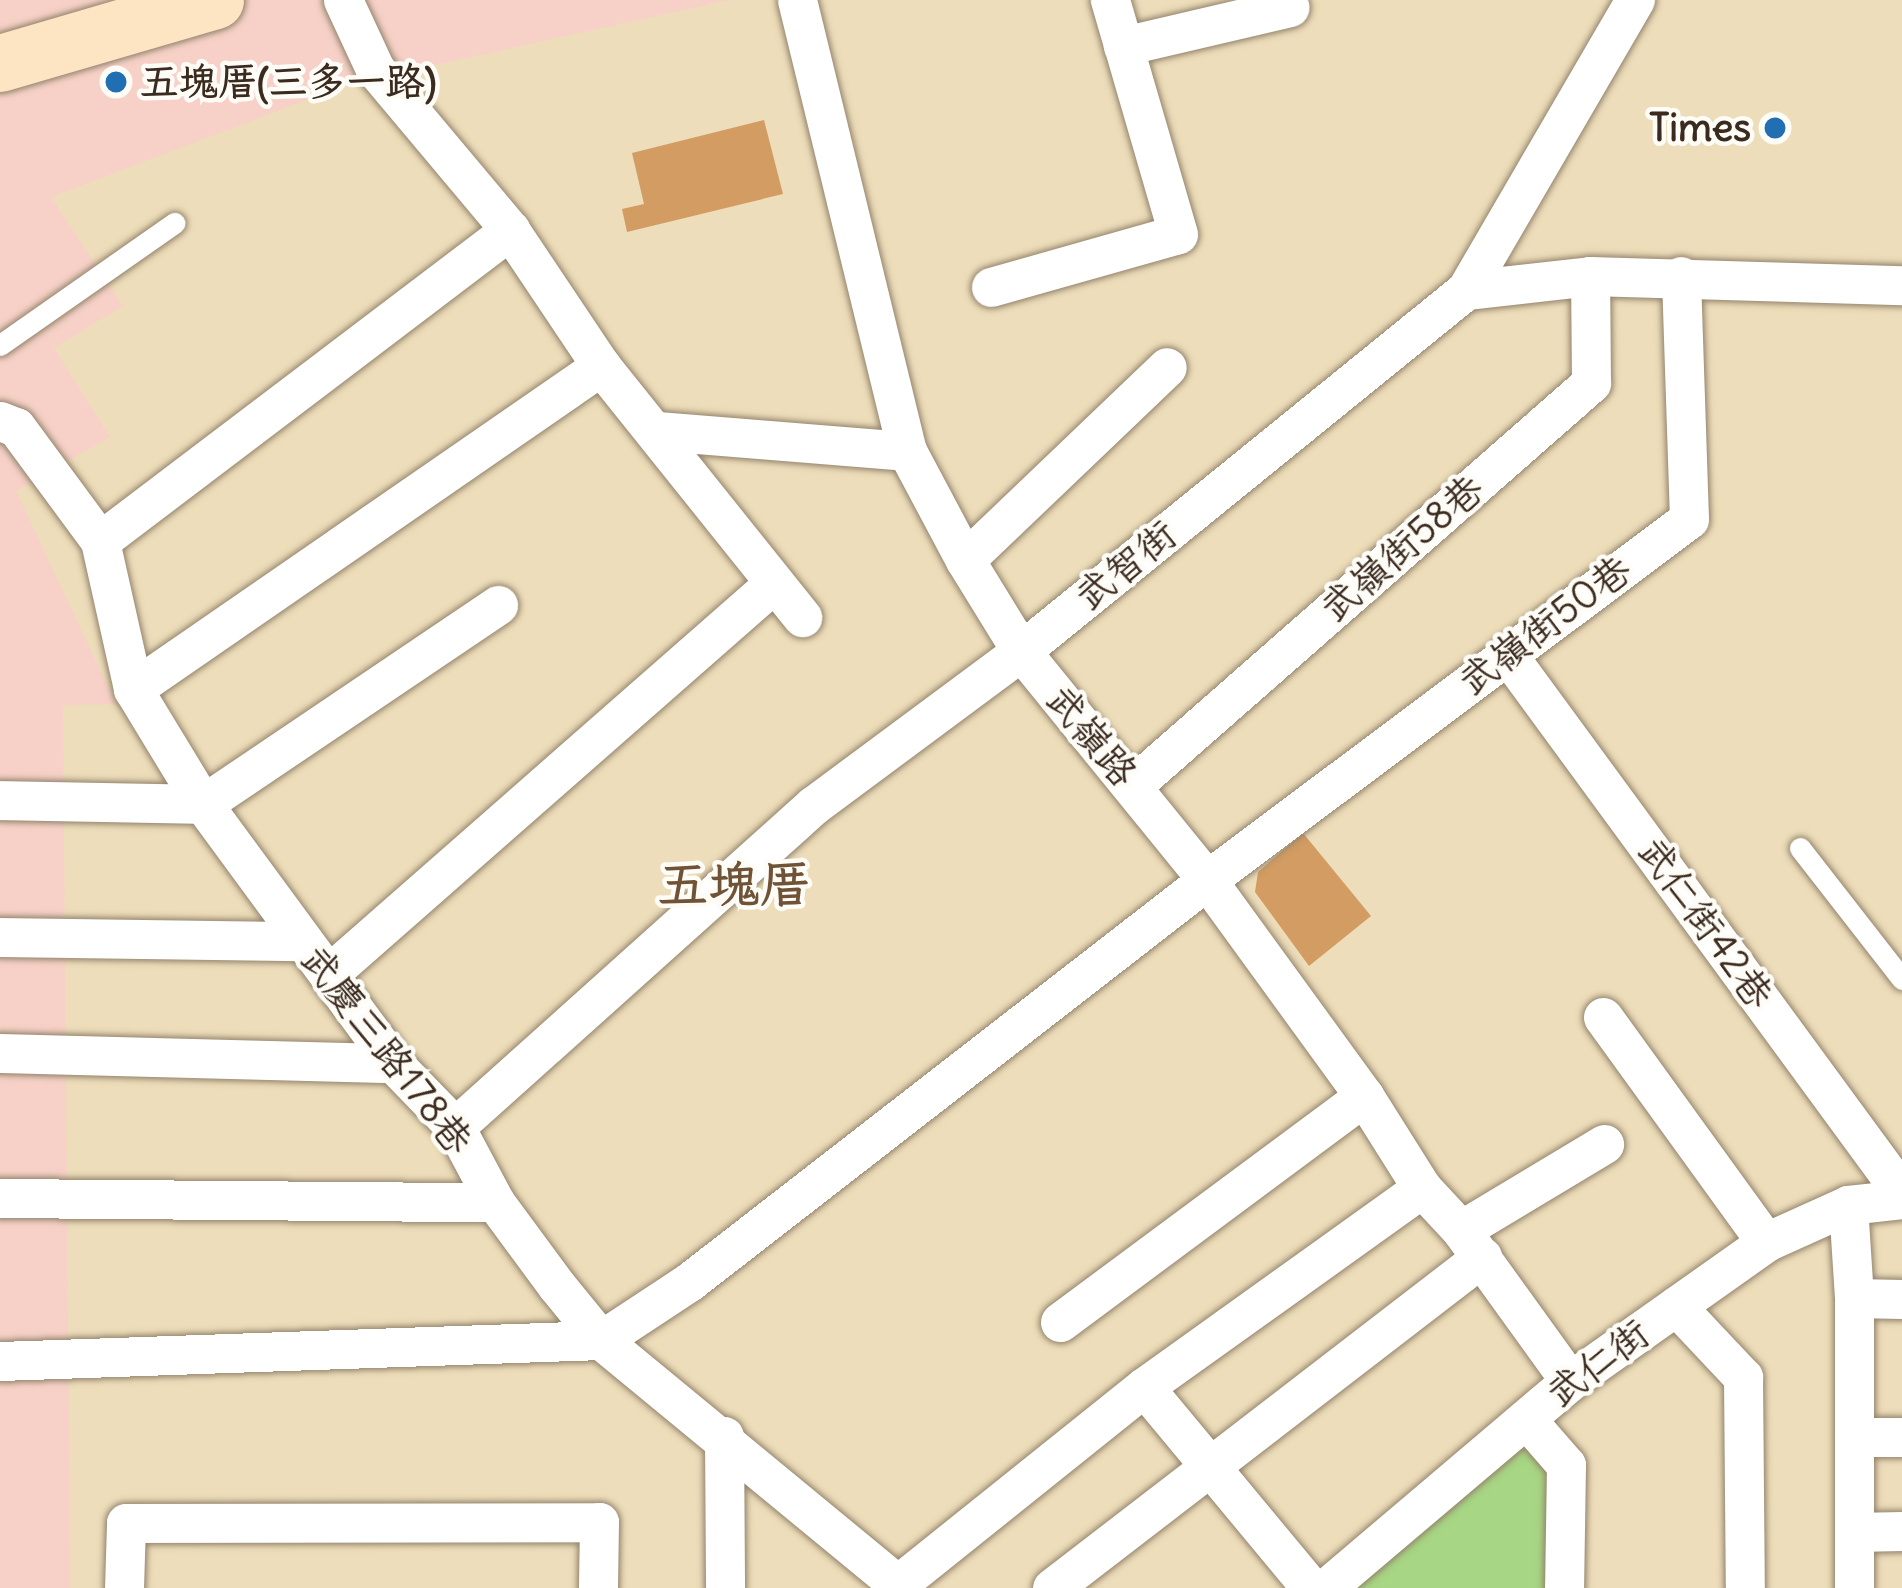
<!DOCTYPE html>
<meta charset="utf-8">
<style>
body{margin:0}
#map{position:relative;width:1902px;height:1588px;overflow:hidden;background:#edddba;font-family:Delius,"LXGW WenKai TC",sans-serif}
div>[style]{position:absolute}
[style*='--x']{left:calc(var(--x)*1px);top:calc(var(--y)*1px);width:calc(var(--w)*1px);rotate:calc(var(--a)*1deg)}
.built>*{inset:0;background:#f7d1c7}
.green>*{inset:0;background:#a7d684}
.building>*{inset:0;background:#d29c63}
.roads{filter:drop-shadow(0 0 3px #94846c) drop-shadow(0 0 3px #94846c)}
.lane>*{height:21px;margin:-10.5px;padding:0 10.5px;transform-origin:10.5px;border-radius:10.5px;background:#fff}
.street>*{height:39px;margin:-19.5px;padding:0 19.5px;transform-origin:19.5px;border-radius:19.5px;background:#fff}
.secondary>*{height:57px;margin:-28.5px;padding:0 28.5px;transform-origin:28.5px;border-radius:28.5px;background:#fde5c4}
.dots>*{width:33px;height:33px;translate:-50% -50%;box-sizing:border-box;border:6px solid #fdfcf7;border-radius:50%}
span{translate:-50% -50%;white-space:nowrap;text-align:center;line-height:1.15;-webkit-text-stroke:9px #fdfcf7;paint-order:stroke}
.poi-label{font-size:39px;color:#3b2a1e;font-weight:700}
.left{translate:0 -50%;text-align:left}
.right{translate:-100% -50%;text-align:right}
.street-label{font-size:39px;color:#3b2a1e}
.district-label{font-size:51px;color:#705236;font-weight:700}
</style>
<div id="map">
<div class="built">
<i style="clip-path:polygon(0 0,729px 0,349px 84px,51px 197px,123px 306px,54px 348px,110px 437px,16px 491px,116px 704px,63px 705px,70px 1588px,0 1588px)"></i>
</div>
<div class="green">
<i style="clip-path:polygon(1537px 1448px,1551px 1469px,1546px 1588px,1355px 1588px,1515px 1450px)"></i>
</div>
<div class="building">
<i style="clip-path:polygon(764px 120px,783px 194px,627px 232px,622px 209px,644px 204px,632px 153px)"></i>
<i style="clip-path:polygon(1303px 833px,1371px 916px,1309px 966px,1255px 892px,1258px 872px)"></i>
</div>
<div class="roads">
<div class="lane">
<i style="--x:0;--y:345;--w:213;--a:-35"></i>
<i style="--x:1800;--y:848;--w:166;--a:52.1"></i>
</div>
<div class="street">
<i style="--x:343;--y:0;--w:76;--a:65.1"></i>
<i style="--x:375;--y:69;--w:210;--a:50"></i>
<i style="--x:510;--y:230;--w:164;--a:56.2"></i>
<i style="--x:601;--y:366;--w:322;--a:51.3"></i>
<i style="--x:797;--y:0;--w:464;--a:76.3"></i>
<i style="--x:907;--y:451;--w:123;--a:62"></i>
<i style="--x:965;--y:560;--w:107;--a:58.4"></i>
<i style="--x:1021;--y:651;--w:295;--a:50.9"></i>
<i style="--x:1207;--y:880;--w:267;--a:54"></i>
<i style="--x:1364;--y:1096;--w:109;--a:57.8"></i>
<i style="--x:1422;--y:1188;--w:57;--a:47.1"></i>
<i style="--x:1461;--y:1230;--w:186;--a:54.2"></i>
<i style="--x:1123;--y:46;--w:171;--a:-13.1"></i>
<i style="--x:991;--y:287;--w:194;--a:-15.8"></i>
<i style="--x:1178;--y:234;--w:244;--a:-106.2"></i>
<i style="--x:1466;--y:290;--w:336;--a:-59.8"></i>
<i style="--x:0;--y:421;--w:17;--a:21"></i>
<i style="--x:16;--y:427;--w:142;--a:53.6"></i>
<i style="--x:100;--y:541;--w:152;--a:77.4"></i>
<i style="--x:133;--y:689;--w:135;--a:58.7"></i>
<i style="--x:203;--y:804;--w:321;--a:53.7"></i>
<i style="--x:393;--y:1063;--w:89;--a:45.9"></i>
<i style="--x:455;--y:1127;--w:85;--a:61.9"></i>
<i style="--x:495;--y:1202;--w:104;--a:53.6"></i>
<i style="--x:557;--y:1286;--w:70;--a:50.8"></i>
<i style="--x:601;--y:1340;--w:390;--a:39.5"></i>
<i style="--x:658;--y:431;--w:250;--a:4.6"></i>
<i style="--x:100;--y:541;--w:515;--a:-37.18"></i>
<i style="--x:965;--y:560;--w:279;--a:-43.7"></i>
<i style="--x:1507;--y:654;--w:668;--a:53.76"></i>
<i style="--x:133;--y:689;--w:569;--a:-34.61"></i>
<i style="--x:1132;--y:786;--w:611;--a:-41.28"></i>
<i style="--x:1591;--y:383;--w:107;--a:-90.5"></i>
<i style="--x:0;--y:800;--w:203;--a:1.1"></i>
<i style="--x:203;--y:804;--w:356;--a:-34"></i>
<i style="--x:0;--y:937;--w:301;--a:0.8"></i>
<i style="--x:331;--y:972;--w:588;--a:-41.28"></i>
<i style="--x:1603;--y:1017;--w:278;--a:54.1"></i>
<i style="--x:0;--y:1053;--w:393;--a:1.5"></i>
<i style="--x:455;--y:1127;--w:482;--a:-41.9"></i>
<i style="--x:814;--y:805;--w:258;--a:-36.6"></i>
<i style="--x:1021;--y:651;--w:573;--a:-39.05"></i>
<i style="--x:1466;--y:290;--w:125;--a:-6.4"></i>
<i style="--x:1590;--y:276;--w:312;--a:1.7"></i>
<i style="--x:0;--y:1198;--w:495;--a:0.5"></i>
<i style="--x:1848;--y:1205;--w:93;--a:86.3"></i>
<i style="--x:1854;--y:1298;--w:290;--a:90"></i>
<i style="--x:1461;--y:1230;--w:167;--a:-31"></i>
<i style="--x:1854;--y:1298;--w:48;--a:1.2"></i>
<i style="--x:1676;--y:1306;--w:98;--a:46.7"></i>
<i style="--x:1743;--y:1377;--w:211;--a:89.5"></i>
<i style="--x:1060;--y:1322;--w:379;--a:-36.6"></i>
<i style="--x:0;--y:1361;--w:601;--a:-2"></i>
<i style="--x:601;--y:1340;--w:105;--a:-33.4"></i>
<i style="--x:689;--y:1282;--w:656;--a:-37.81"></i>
<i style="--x:1207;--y:880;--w:602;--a:-36.83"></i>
<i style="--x:1689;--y:519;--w:243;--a:-91.9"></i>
<i style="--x:1144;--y:1387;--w:261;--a:50.3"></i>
<i style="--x:1526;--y:1419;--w:61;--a:49"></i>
<i style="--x:1566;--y:1465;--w:123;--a:90.9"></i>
<i style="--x:724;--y:1436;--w:152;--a:89.6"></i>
<i style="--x:1854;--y:1437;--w:48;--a:0"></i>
<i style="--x:1854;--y:1532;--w:48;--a:-1.2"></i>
<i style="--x:897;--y:1585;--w:317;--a:-38.7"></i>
<i style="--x:1144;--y:1387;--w:342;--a:-35.6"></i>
<i style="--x:124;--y:1588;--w:65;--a:-88.2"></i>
<i style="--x:126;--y:1523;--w:473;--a:-0.1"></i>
<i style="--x:599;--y:1522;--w:66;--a:90.9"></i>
<i style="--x:1052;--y:1588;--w:543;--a:-37.59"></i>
<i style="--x:1326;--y:1588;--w:320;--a:-40.3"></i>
<i style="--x:1570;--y:1381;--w:240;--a:-35.3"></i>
<i style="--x:1766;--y:1242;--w:90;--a:-24.3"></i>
<i style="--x:1848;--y:1205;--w:54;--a:-6.3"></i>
</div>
<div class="secondary">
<i style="--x:0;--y:63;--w:224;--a:-16.3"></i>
</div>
</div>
<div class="dots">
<i style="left:116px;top:82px;background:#1f6fb2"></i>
<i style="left:1775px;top:128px;background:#1f6fb2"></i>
</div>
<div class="poi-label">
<span class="left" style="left:140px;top:82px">五塊厝(三多一路)</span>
<span class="right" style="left:1751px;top:128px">Times</span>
</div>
<div class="street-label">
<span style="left:1402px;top:549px;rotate:-41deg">武嶺街58巷</span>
<span style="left:1126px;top:566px;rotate:-39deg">武智街</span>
<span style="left:1545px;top:626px;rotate:-37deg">武嶺街50巷</span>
<span style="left:1091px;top:736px;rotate:50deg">武嶺路</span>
<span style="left:1705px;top:923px;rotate:54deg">武仁街42巷</span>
<span style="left:386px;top:1050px;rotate:52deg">武慶三路178巷</span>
<span style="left:1598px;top:1364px;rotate:-37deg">武仁街</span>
</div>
<div class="district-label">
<span style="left:734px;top:884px">五塊厝</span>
</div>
</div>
